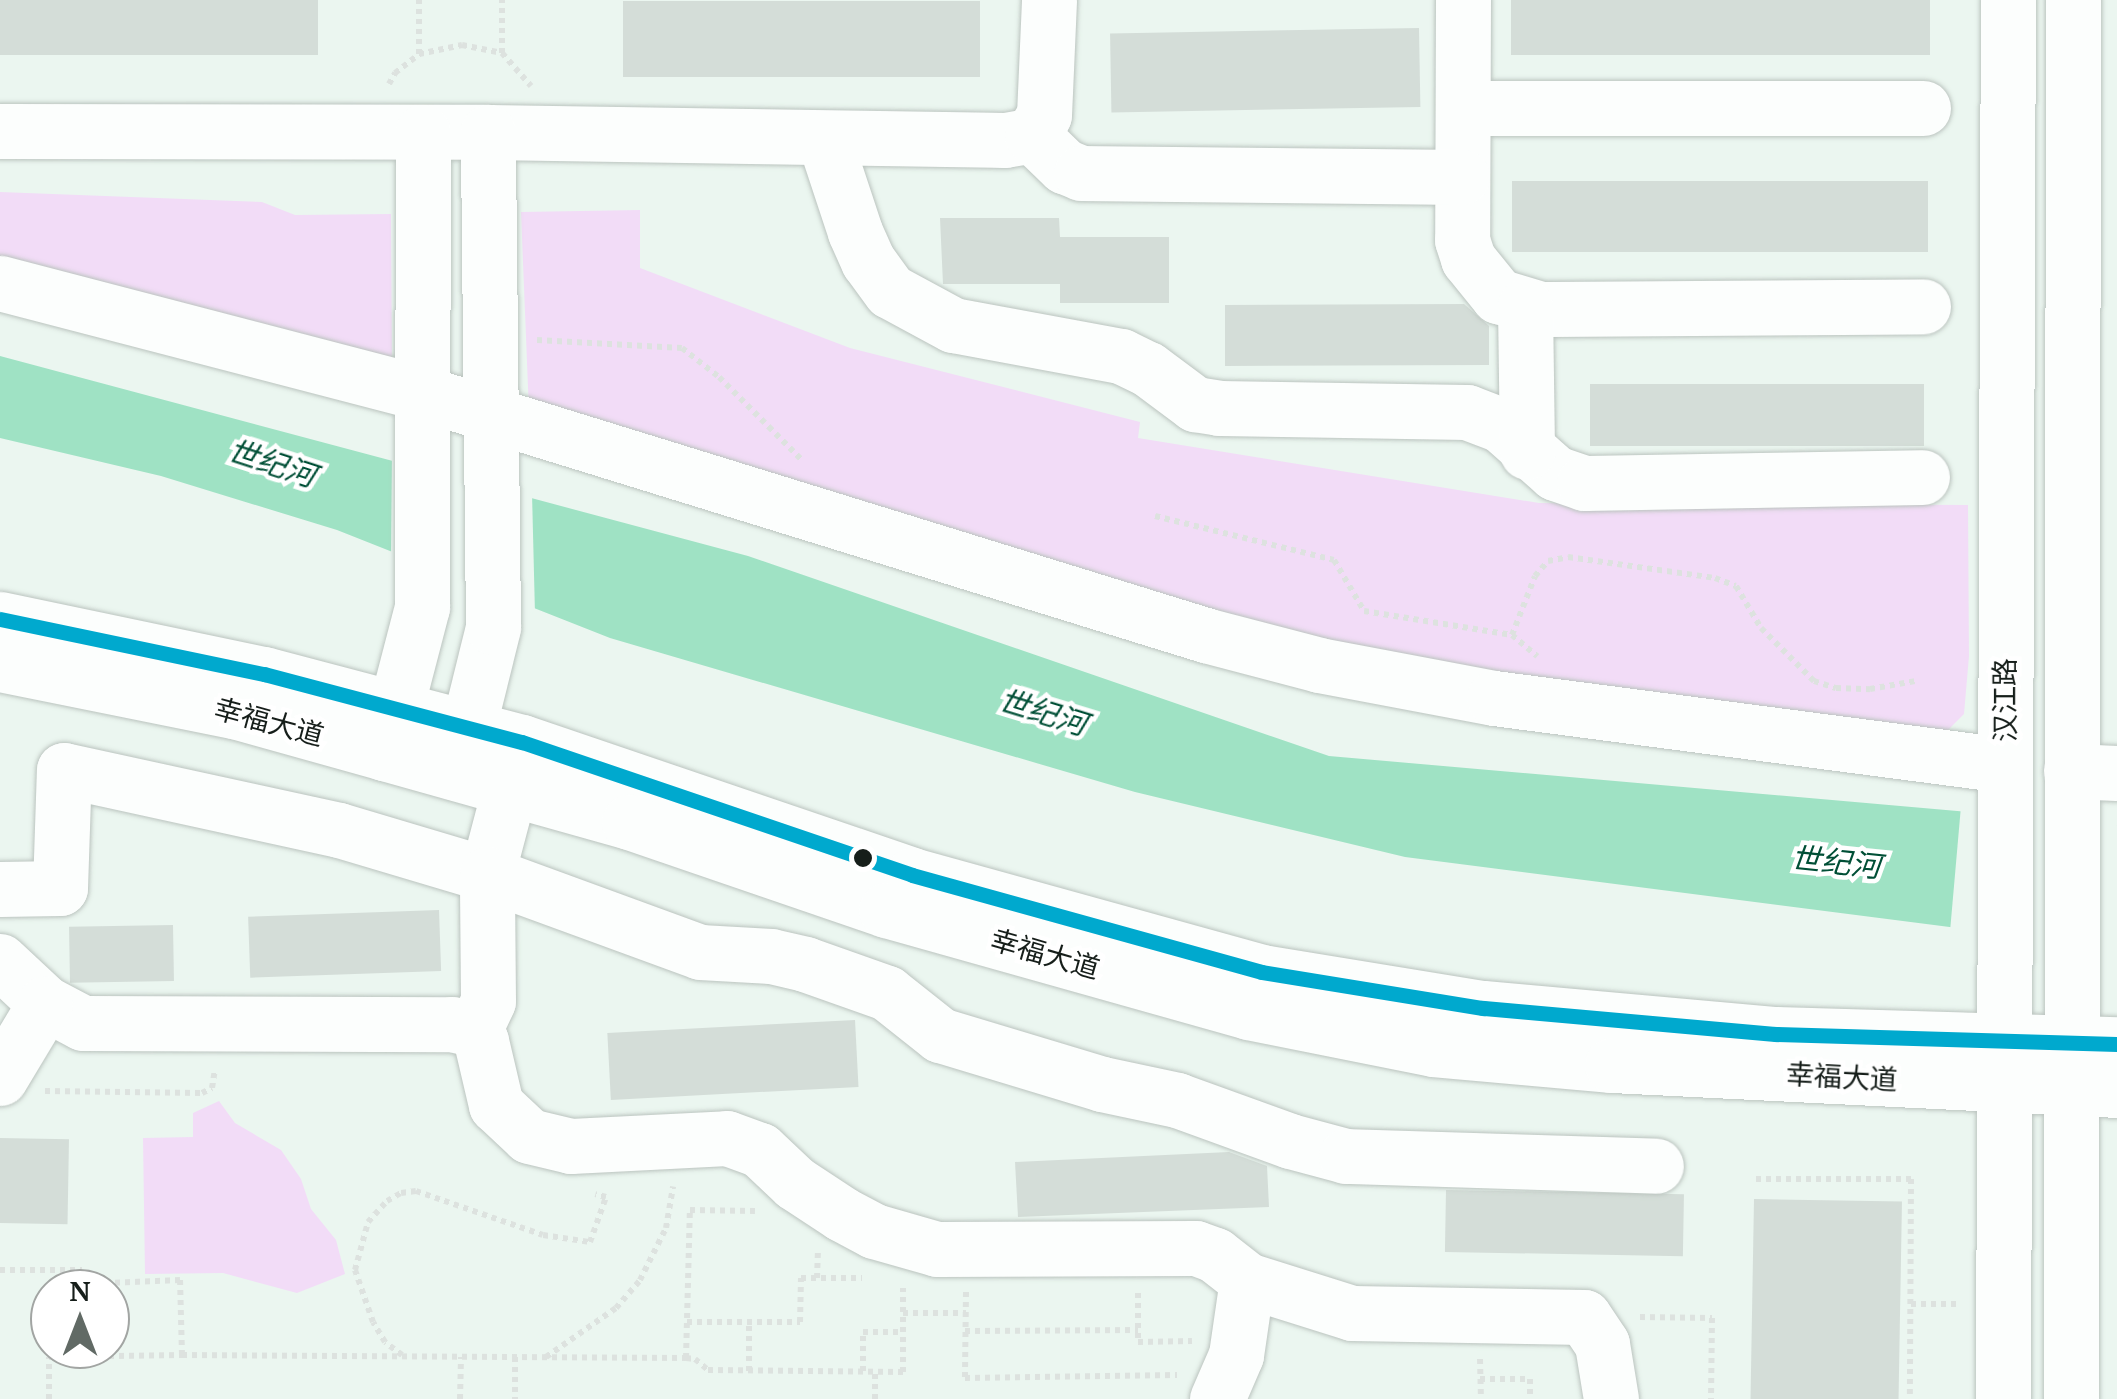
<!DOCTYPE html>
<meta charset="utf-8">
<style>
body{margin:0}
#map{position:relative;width:2117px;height:1399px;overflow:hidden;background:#ebf6f0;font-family:"PT Serif","Noto Sans SC",serif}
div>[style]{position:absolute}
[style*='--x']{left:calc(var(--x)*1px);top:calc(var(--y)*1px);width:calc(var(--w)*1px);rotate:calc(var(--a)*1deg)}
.green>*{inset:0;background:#f2dcf7}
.water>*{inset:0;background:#9fe2c4}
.pier>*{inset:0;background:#ebf6f0;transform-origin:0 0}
.building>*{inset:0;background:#d4ddd8;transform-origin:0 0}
.path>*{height:6px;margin-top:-3px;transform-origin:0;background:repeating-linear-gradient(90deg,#dde2df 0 5px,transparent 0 10px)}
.roads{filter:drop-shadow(0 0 2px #bbc4bf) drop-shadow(0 0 2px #bbc4bf)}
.minor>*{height:55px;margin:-27.5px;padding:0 27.5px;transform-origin:27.5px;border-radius:27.5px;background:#fcfefd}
.major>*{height:55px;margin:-27.5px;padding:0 27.5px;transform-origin:27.5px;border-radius:27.5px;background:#fcfefd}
.bus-1>*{height:15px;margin:-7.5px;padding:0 7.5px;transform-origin:7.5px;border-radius:7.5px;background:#00a9ce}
.dots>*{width:28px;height:28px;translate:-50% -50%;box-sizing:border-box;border:5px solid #fff;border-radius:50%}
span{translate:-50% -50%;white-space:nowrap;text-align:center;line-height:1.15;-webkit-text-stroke:9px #fff;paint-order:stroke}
.street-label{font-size:28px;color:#161e1a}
.water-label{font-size:30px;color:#004f36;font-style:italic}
.north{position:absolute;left:30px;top:1269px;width:100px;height:100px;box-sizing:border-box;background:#fff;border:2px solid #a2a5a3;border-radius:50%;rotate:0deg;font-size:28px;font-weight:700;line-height:40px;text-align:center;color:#161e1a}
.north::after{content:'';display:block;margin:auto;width:35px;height:45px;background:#616a65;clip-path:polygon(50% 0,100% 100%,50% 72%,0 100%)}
</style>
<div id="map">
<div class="green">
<i style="clip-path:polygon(0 192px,262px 202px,295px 215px,391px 214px,392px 367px,0 266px)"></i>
<i style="clip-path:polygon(640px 210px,640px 268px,850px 348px,1140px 422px,1138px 438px,1539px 503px,1968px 505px,1969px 656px,1964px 714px,1945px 733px,1481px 679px,1208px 619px,529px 412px,521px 212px)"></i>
<i style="clip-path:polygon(219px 1101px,235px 1123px,281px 1150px,301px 1179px,311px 1209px,336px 1240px,345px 1274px,297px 1293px,223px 1273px,145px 1274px,143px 1138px,193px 1137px,193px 1113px)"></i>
</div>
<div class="water">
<i style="clip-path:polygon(0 356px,748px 556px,1329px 756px,2117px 825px,1973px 930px,1405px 857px,1135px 792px,610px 638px,337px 530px,161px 476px,0 438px)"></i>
</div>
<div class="pier">
<i style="clip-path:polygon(392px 455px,532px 493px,535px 614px,391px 557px)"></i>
<i style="left:1961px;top:806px;width:157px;height:127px;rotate:5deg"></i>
</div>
<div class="building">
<i style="left:0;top:0;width:318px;height:55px"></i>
<i style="left:1511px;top:0;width:419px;height:55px"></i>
<i style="left:623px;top:1px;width:357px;height:76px"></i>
<i style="left:1419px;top:28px;width:79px;height:309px;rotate:89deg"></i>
<i style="left:1928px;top:181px;width:71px;height:416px;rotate:90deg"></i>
<i style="clip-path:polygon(940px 218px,1059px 218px,1060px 237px,1169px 237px,1169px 303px,1060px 303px,1060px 284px,943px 284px)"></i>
<i style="clip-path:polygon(1464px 304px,1489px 326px,1489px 365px,1225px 366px,1225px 305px)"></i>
<i style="left:1924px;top:384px;width:62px;height:334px;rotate:90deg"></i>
<i style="left:439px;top:910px;width:61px;height:191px;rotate:88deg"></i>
<i style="left:173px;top:925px;width:56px;height:104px;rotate:89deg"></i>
<i style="left:855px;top:1020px;width:67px;height:248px;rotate:87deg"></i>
<i style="left:0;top:1138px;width:69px;height:85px;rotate:1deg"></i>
<i style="clip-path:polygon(1229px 1152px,1267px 1166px,1269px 1207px,1018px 1217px,1015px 1162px)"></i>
<i style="left:1446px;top:1190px;width:238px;height:62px;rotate:1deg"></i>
<i style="left:1754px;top:1199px;width:148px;height:200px;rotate:1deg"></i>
</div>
<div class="path">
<i style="--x:502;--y:53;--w:53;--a:-90"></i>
<i style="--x:419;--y:54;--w:54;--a:-90"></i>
<i style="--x:389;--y:84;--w:13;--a:-61"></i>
<i style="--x:395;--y:73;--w:31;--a:-38"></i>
<i style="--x:419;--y:54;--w:44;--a:-11.8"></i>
<i style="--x:462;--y:45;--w:41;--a:11.3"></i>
<i style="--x:502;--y:53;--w:44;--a:48.7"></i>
<i style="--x:537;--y:340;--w:145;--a:3.2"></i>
<i style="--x:682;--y:348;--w:47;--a:38.1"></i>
<i style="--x:719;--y:377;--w:116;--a:45"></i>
<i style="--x:1155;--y:516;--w:184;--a:13.8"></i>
<i style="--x:1334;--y:560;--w:59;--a:59.5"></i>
<i style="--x:1364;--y:611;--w:150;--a:9.2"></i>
<i style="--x:1512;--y:635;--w:63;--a:-68.7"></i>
<i style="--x:1535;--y:576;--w:20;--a:-49"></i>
<i style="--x:1548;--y:561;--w:20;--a:-11"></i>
<i style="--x:1568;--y:557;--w:148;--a:8.1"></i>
<i style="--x:1715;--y:578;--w:22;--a:21"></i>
<i style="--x:1736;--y:586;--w:49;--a:59.2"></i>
<i style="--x:1761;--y:628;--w:75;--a:45"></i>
<i style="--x:1814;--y:681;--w:23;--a:18"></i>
<i style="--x:1836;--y:688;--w:34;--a:2"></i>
<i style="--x:1870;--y:689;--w:47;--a:-9.9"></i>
<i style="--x:1512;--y:635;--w:33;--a:40"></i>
<i style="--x:45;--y:1091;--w:157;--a:0.7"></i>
<i style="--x:202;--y:1093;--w:11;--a:-27"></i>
<i style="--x:212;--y:1088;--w:19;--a:-81"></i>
<i style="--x:1756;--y:1179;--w:155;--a:0"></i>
<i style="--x:1911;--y:1179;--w:220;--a:90.3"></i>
<i style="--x:0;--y:1270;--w:82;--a:0"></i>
<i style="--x:82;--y:1270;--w:14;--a:82"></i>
<i style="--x:817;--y:1278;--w:26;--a:-88"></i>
<i style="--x:966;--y:1292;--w:86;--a:90.7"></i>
<i style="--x:965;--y:1378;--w:212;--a:-0.8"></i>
<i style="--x:1138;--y:1293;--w:49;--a:90"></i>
<i style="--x:1138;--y:1342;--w:54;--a:-1.1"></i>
<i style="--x:1911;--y:1304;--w:48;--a:0"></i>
<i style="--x:903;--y:1313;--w:63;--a:0"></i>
<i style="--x:1640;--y:1317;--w:72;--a:0.8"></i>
<i style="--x:1712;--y:1318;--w:81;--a:90.7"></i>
<i style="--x:687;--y:1322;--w:113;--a:0"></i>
<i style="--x:800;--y:1322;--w:44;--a:-88.7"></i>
<i style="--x:801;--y:1278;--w:61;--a:0"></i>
<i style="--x:965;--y:1331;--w:173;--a:-0.3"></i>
<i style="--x:182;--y:1355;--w:504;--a:0.34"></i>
<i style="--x:686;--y:1358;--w:9;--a:6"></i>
<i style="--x:695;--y:1359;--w:17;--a:40"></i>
<i style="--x:708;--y:1370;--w:195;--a:0.6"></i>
<i style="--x:903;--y:1372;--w:84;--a:-90"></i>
<i style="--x:402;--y:1355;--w:21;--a:-143"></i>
<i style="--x:385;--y:1342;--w:23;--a:-121"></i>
<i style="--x:373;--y:1322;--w:55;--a:-109.1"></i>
<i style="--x:355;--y:1270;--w:50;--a:-74.8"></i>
<i style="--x:368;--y:1222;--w:28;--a:-48"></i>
<i style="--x:387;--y:1201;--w:16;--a:-30"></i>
<i style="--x:401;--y:1193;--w:15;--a:-8"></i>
<i style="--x:416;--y:1191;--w:134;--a:19.1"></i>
<i style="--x:543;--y:1235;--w:48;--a:8.5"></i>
<i style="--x:590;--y:1242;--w:48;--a:-70.4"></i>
<i style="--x:606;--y:1197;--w:11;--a:-165"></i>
<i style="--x:515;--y:1357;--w:42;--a:90"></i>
<i style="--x:546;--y:1357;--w:85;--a:-35"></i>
<i style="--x:616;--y:1308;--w:37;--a:-49"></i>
<i style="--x:640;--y:1280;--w:58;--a:-63.4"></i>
<i style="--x:666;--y:1228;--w:42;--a:-80.3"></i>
<i style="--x:686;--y:1358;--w:148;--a:-88.5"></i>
<i style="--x:690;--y:1210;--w:65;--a:0.9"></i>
<i style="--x:1480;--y:1359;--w:40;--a:88.6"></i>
<i style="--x:749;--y:1371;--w:49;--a:-90"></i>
<i style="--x:863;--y:1371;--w:39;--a:-90"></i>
<i style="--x:863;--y:1332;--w:40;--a:0"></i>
<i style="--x:1480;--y:1379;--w:50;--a:0"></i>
<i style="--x:1530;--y:1379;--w:20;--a:90"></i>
<i style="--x:49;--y:1399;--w:42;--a:-90"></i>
<i style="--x:49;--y:1357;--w:133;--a:-0.9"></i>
<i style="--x:182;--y:1355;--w:75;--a:-91.5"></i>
<i style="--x:180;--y:1280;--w:96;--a:177.6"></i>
<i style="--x:84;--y:1284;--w:5;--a:90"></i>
<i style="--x:460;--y:1399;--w:42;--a:-88.6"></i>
<i style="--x:875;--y:1399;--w:28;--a:-90"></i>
</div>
<div class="roads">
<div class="minor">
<i style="--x:1463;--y:0;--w:240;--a:90.2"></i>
<i style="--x:1462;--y:240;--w:20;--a:72"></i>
<i style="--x:1468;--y:259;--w:48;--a:51"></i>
<i style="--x:1498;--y:296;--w:45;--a:16.8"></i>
<i style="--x:1541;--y:309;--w:382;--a:-0.4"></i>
<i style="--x:1463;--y:108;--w:460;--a:0"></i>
<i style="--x:0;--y:131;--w:488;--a:0.1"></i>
<i style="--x:488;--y:132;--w:517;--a:0.89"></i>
<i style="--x:1005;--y:140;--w:27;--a:-10"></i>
<i style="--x:1032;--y:135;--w:23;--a:-59"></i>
<i style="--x:1044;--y:115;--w:115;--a:-87.5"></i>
<i style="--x:1032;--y:135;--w:45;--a:44.1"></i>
<i style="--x:1064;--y:166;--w:18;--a:22"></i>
<i style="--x:1081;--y:173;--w:381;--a:0.6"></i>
<i style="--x:824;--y:138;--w:99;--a:71.7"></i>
<i style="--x:855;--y:232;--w:32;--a:66"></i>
<i style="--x:868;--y:261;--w:37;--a:54"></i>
<i style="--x:890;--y:291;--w:72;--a:28.4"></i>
<i style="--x:953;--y:325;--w:171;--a:10.5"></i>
<i style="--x:1121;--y:356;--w:30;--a:26"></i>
<i style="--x:1148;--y:369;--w:59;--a:36.7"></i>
<i style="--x:1195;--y:404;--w:24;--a:9"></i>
<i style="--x:1219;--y:408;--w:248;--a:0.9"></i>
<i style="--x:1467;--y:412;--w:36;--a:21"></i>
<i style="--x:1501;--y:425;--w:72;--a:41.6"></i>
<i style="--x:1555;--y:473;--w:31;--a:19"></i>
<i style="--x:1584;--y:483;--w:338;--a:-1"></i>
<i style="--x:0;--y:283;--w:436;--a:14.6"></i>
<i style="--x:422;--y:393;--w:820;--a:17.17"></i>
<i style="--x:1205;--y:635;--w:118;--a:14.7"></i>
<i style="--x:1319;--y:665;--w:178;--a:10.7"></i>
<i style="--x:1494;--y:698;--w:515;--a:7.47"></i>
<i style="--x:1525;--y:306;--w:146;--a:89.2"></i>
<i style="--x:384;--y:753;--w:151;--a:-75.4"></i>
<i style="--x:422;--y:607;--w:475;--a:-89.9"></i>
<i style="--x:2071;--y:771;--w:46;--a:2.5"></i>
<i style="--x:457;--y:773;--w:150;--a:-76.1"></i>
<i style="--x:493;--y:627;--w:495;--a:-90.6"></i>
<i style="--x:0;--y:889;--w:60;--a:-1"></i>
<i style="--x:60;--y:888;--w:118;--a:-88.1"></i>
<i style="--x:64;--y:770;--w:281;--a:12.3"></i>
<i style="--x:339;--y:830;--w:154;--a:16.6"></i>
<i style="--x:487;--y:874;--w:133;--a:-75.2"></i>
<i style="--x:0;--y:961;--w:62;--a:43"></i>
<i style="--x:45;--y:1003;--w:43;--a:27.8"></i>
<i style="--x:83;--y:1023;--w:369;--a:0.2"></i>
<i style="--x:452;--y:1024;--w:21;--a:14"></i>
<i style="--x:472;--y:1029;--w:15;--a:53"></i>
<i style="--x:481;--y:1041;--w:66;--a:76.8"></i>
<i style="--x:496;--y:1105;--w:45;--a:43.2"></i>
<i style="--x:529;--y:1136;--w:43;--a:13.4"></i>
<i style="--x:571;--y:1146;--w:156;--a:-2.9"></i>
<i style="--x:727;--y:1138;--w:35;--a:20"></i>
<i style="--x:760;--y:1150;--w:48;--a:43.3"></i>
<i style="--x:795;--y:1183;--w:56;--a:33.4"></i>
<i style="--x:842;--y:1214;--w:36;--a:28"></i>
<i style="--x:874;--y:1231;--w:66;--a:15.9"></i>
<i style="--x:937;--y:1249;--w:259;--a:-0.2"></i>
<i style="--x:1196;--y:1248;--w:20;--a:20"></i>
<i style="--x:1215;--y:1255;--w:41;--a:38"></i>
<i style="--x:1247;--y:1280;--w:110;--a:17.4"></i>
<i style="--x:1352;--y:1313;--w:232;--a:1"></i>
<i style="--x:1584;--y:1317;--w:32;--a:56"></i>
<i style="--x:1602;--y:1344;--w:56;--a:80.7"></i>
<i style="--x:474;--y:1031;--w:33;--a:-65"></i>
<i style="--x:488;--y:1001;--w:127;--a:-90.5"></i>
<i style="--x:487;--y:874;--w:227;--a:20.1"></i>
<i style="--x:700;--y:952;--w:71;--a:3.2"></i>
<i style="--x:771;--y:956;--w:35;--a:13"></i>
<i style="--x:805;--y:964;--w:87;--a:19.5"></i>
<i style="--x:887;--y:993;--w:68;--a:38.4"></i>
<i style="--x:940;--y:1035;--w:169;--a:16.8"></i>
<i style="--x:1102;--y:1084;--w:77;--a:12"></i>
<i style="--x:1177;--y:1100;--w:120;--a:19.9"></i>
<i style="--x:1290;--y:1141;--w:58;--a:15"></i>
<i style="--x:1346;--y:1156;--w:310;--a:1.8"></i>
<i style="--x:0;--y:1078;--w:87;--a:-59"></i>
<i style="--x:1217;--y:1399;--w:48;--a:-66.6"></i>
<i style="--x:1236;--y:1355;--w:76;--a:-81.7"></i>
<i style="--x:2003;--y:1399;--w:1399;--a:-89.8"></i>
<i style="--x:2071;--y:1399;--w:1399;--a:-89.92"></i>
</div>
<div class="major">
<i style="--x:0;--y:619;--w:270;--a:11.8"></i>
<i style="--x:264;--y:674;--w:267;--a:14.8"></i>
<i style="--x:522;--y:742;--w:412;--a:18.8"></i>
<i style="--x:912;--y:875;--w:363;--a:15.5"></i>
<i style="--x:1262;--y:972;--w:224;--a:9.3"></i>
<i style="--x:1483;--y:1008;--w:294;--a:5.1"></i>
<i style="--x:1776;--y:1034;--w:341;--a:1.7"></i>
<i style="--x:0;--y:664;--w:239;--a:11.4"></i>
<i style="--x:234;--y:711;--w:156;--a:15.6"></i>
<i style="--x:384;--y:753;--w:255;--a:15.7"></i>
<i style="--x:629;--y:822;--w:272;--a:18.9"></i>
<i style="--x:886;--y:910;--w:376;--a:15.7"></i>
<i style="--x:1248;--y:1012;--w:189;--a:11.3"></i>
<i style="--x:1433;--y:1049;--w:180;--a:5.1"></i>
<i style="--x:1612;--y:1065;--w:506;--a:2.83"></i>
</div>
</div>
<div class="bus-1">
<i style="--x:0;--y:619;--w:270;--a:11.8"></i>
<i style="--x:264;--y:674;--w:267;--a:14.8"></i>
<i style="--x:522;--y:742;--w:412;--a:18.8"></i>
<i style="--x:912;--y:875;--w:363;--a:15.5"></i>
<i style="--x:1262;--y:972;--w:224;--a:9.3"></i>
<i style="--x:1483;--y:1008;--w:294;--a:5.1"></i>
<i style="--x:1776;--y:1034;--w:341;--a:1.7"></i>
</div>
<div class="dots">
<i style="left:863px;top:858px;background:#161e1a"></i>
</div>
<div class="street-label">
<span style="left:2005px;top:700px;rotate:-90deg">汉江路</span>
<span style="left:269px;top:722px;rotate:15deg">幸福大道</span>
<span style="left:1045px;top:954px;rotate:16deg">幸福大道</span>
<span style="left:1842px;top:1077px;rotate:3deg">幸福大道</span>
</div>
<div class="water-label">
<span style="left:272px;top:463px;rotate:18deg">世纪河</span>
<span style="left:1043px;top:712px;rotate:17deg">世纪河</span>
<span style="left:1836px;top:862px;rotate:6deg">世纪河</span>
</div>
<div class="north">N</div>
</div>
